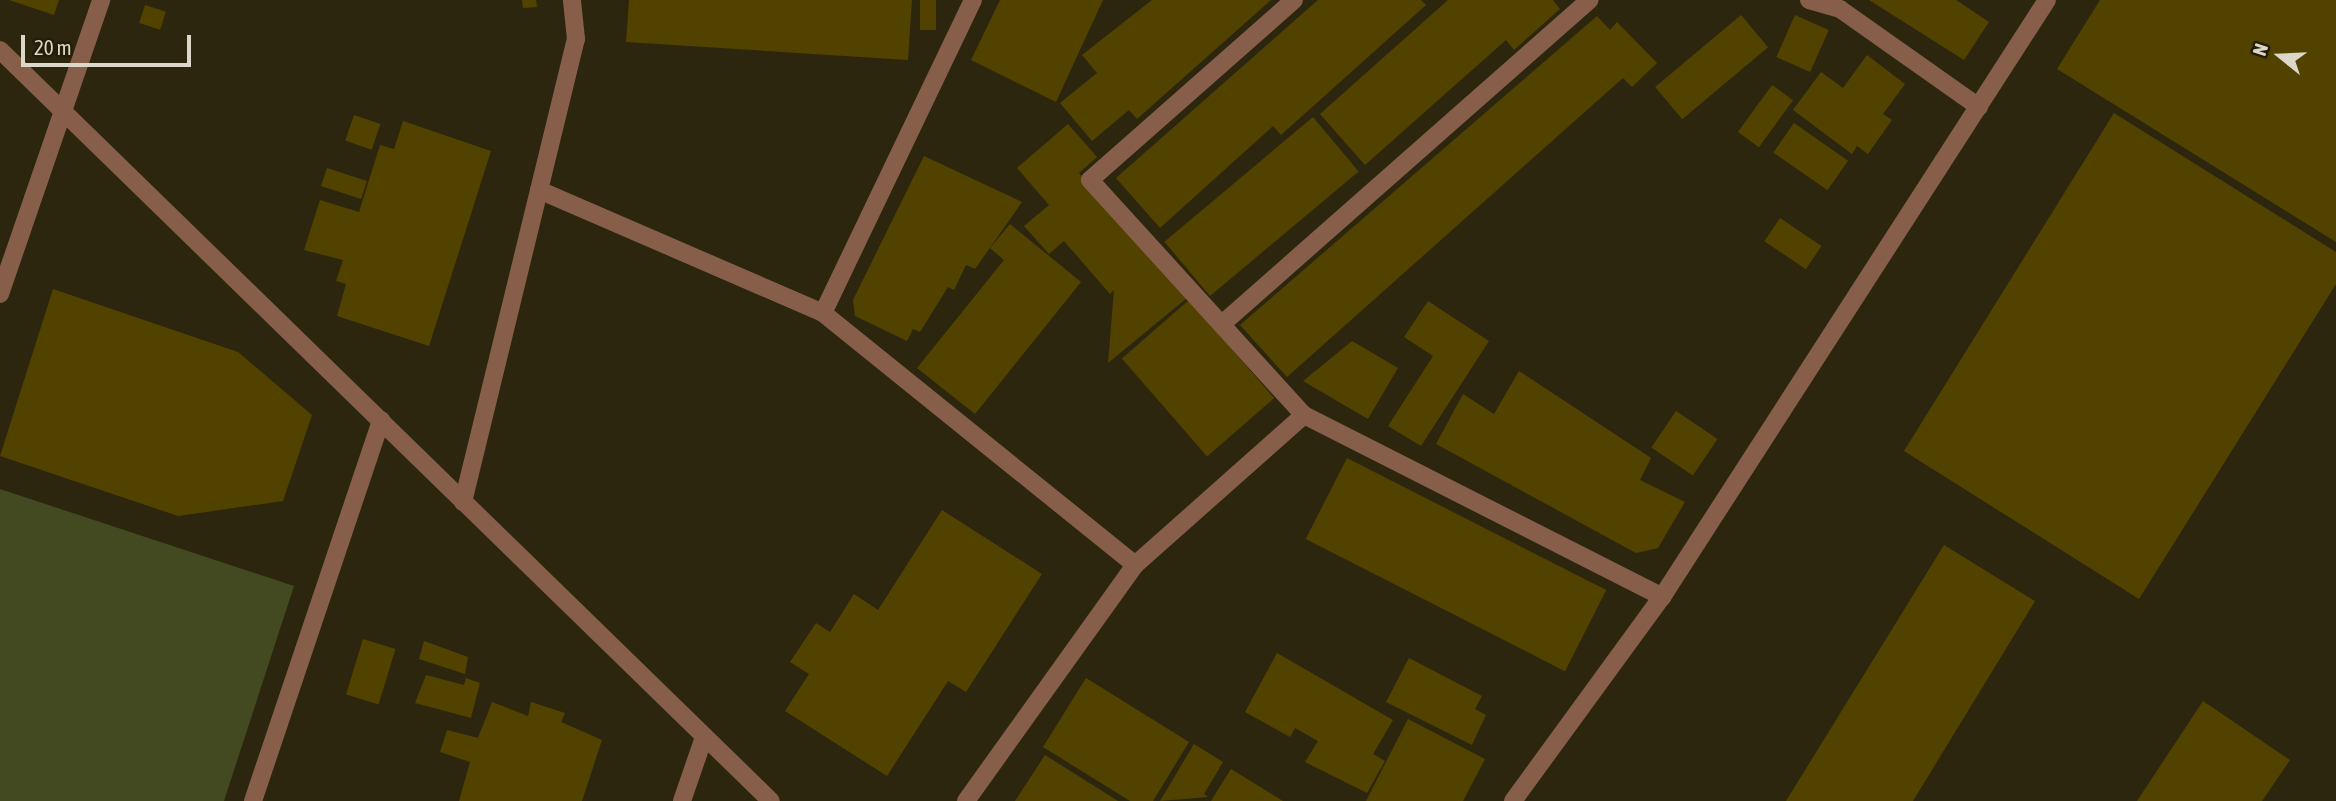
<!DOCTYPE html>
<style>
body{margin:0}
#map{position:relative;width:2336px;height:801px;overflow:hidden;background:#2c260f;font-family:"Asap Condensed",sans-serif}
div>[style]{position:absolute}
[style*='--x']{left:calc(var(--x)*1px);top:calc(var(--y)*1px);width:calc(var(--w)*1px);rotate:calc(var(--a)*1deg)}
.green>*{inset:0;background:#434a21}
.building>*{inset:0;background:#524200;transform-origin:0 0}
.minor>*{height:18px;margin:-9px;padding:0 9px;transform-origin:9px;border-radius:9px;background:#875e49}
span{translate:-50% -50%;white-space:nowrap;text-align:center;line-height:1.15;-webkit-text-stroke:5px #231c06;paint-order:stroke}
.north{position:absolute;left:2245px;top:21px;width:70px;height:70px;-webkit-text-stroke:5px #231c06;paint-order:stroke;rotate:288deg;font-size:19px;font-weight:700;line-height:28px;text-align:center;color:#dbd7c9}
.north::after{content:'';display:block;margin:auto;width:24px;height:32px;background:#dbd7c9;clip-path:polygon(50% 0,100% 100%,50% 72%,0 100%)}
.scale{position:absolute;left:21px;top:35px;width:170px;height:32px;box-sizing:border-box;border:4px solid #dbd7c9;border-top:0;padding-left:9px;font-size:21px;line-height:24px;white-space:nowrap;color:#dbd7c9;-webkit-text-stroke:5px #231c06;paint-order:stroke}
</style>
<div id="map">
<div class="green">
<i style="clip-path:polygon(0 489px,294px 586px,224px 801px,0 801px)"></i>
</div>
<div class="building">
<i style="clip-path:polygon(9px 0,59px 0,54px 15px)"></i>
<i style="clip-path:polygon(522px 0,536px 0,537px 7px,523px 8px)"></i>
<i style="clip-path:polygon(629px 0,912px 0,908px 60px,626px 42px)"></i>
<i style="left:920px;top:0;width:16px;height:30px"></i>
<i style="clip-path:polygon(1000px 0,1103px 0,1056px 102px,971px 60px)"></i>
<i style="clip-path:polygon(1152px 0,1271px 0,1137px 119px,1129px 110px,1092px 141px,1060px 103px,1097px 73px,1082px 55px)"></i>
<i style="clip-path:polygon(1318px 0,1421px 0,1426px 5px,1281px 135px,1273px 126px,1160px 228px,1116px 178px)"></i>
<i style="clip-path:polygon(1448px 0,1553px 0,1560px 9px,1514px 50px,1506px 40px,1365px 165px,1320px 114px)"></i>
<i style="clip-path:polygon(1869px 0,1956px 0,1989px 22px,1964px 60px)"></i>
<i style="clip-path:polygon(2100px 0,2336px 0,2336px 242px,2057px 69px)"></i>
<i style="left:145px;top:5px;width:22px;height:19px;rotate:18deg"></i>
<i style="left:1741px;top:15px;width:42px;height:112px;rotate:50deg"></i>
<i style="left:1795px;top:15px;width:37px;height:46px;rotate:24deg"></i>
<i style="clip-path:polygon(1597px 16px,1610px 30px,1617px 22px,1657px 63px,1632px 87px,1623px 78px,1287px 377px,1240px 325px)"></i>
<i style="clip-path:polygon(1867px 55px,1905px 84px,1883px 114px,1892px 120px,1868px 154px,1857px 146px,1852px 154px,1793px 110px,1821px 72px,1843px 88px)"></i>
<i style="left:1772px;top:85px;width:26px;height:58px;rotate:36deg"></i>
<i style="clip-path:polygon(2114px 113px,2336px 252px,2336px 284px,2139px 599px,1904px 451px)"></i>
<i style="left:354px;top:115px;width:28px;height:27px;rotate:19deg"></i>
<i style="left:1313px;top:117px;width:71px;height:194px;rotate:50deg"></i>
<i style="clip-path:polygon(403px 121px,491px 151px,429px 346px,337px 316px,346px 284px,336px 281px,343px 260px,304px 250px,320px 200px,359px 212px,380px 145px,394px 149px)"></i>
<i style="left:1794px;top:123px;width:66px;height:36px;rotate:35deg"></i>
<i style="clip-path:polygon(1068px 124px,1097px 157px,1079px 173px,1187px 298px,1108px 363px,1114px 290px,1110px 294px,1064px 241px,1049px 254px,1024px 226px,1049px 205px,1017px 168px)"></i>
<i style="clip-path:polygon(924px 156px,1022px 202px,975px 269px,966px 265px,954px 290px,948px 287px,920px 332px,913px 329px,907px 341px,855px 316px,853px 300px)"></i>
<i style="left:327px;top:168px;width:42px;height:19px;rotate:18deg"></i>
<i style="left:1780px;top:218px;width:50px;height:28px;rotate:34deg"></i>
<i style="clip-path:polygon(1010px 224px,1081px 282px,975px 414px,917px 368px,1004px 260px,990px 248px)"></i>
<i style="clip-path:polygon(53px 289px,238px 352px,312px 415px,283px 501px,178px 516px,0 456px)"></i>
<i style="left:1189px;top:300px;width:130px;height:89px;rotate:49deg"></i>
<i style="clip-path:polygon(1428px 301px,1489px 341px,1421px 446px,1388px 426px,1433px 356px,1404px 337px)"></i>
<i style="clip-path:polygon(1352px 341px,1398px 368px,1368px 419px,1303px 381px)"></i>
<i style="clip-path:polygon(1519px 371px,1651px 458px,1640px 480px,1685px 502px,1658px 548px,1636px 553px,1436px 444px,1463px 394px,1494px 414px)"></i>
<i style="left:1676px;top:411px;width:50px;height:44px;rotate:34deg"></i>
<i style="left:1347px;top:458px;width:291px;height:91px;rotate:27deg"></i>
<i style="clip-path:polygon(942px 510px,1042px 574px,966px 692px,948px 681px,887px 776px,785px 711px,809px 674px,790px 662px,816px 623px,830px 632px,854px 594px,878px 610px)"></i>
<i style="clip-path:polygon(1944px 545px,2035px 601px,1913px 801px,1786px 801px)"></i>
<i style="left:363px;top:639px;width:34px;height:58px;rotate:17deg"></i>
<i style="clip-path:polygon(424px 641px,468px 657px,465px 674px,419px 659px)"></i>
<i style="clip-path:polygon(1277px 653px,1393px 720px,1373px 754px,1385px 761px,1367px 793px,1305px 762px,1318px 741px,1295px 728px,1290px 737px,1245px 712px)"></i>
<i style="clip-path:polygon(1409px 658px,1482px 696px,1475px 709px,1486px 715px,1472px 745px,1386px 702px)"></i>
<i style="clip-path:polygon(426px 675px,464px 685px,466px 678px,480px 683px,471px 718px,415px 703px)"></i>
<i style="clip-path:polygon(1086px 678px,1189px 742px,1153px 801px,1130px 801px,1043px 747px)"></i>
<i style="clip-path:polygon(2203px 701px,2290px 760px,2262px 801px,2137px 801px)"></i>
<i style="clip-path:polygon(492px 702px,528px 716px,531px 702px,565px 713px,561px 722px,602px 740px,582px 801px,459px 801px,470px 762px,440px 752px,447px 730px,478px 738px)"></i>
<i style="clip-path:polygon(1408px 719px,1485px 759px,1463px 801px,1366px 801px)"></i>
<i style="clip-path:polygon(1194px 744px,1223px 762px,1204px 794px,1208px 797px,1160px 801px)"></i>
<i style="clip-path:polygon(1045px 755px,1118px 801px,1015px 801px)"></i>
<i style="clip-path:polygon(1231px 769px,1283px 801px,1211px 801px)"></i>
</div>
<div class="minor">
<i style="--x:1294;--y:0;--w:272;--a:138.6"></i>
<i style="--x:1090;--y:180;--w:318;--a:47.7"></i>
<i style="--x:1809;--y:0;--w:32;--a:16"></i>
<i style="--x:1840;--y:9;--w:170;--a:35.2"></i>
<i style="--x:0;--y:50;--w:1076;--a:44.25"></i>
<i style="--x:539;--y:190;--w:309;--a:23.4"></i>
<i style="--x:823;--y:313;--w:401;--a:38.9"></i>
<i style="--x:0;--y:294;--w:311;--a:-71"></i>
<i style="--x:823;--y:313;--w:347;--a:-64.4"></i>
<i style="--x:1222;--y:324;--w:490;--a:-41.4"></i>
<i style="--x:463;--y:502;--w:477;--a:-76.3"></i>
<i style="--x:576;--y:39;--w:39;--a:-96"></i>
<i style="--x:253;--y:801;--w:402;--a:-71.4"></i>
<i style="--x:682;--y:801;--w:68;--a:-71"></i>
<i style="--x:966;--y:801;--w:290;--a:-54.4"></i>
<i style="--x:1135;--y:565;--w:226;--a:-41.6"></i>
<i style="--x:1304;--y:415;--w:402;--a:26.9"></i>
<i style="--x:1513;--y:801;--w:253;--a:-53.9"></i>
<i style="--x:1662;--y:597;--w:710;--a:-57.18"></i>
</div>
<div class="north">N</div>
<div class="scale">20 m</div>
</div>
